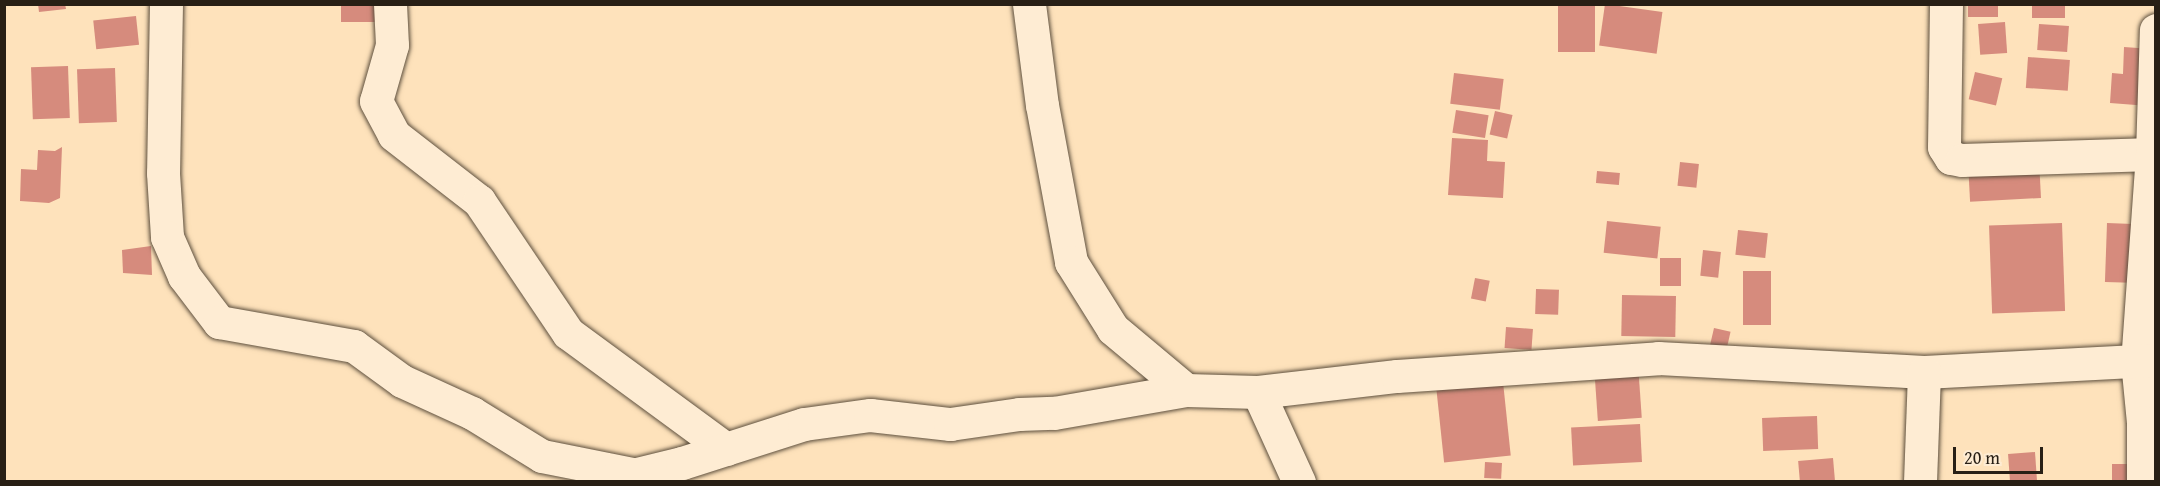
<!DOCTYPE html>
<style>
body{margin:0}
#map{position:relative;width:2160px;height:486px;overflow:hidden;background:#fee2bb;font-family:"Gentium Book Plus",serif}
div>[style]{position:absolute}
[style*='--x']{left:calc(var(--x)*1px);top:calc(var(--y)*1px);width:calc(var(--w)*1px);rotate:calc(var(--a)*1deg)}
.building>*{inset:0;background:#d68b7d;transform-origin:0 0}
.roads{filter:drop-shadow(0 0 2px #5e503e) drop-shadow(0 0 2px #5e503e)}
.minor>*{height:33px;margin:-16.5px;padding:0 16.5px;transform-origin:16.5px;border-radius:16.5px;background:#feecd3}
span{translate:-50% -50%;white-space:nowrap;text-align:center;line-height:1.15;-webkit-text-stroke:4.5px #feecd3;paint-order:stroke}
.frame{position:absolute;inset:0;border:6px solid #281f15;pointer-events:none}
.scale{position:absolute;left:1953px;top:447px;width:90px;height:27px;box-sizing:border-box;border:3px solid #281f15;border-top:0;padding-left:8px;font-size:18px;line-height:21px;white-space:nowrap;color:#281f15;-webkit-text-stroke:4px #feecd3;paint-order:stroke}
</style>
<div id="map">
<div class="building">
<i style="clip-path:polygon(38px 4px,65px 4px,66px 9px,39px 12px)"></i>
<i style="left:341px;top:4px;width:42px;height:18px"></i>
<i style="left:1558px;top:4px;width:37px;height:48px"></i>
<i style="left:1605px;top:4px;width:58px;height:42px;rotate:8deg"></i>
<i style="left:1968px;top:4px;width:30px;height:13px"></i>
<i style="left:2032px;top:4px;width:33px;height:14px"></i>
<i style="left:136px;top:16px;width:29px;height:43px;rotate:84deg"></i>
<i style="left:2005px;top:22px;width:31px;height:27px;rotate:86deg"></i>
<i style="left:2039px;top:24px;width:30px;height:26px;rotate:4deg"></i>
<i style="clip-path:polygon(2124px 47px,2152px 49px,2149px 106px,2110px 103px,2112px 73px,2123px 74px)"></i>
<i style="left:2028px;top:57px;width:42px;height:31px;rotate:4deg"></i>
<i style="left:68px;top:66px;width:52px;height:37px;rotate:88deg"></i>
<i style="left:115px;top:68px;width:54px;height:38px;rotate:88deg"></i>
<i style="left:1975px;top:72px;width:28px;height:28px;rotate:13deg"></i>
<i style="left:1454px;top:73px;width:50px;height:31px;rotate:7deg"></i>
<i style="left:1456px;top:110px;width:33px;height:23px;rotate:9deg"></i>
<i style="left:1495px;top:111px;width:18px;height:24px;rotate:13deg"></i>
<i style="clip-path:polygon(1452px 138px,1488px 140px,1487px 161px,1505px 162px,1503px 198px,1448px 195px)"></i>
<i style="clip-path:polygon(62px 147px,60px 198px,49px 203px,20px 201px,21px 169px,37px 170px,38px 150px,55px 151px)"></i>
<i style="left:2039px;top:160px;width:38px;height:71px;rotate:87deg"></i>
<i style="left:1680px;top:162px;width:19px;height:24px;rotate:6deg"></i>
<i style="left:1597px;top:171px;width:23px;height:12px;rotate:5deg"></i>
<i style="left:1607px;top:221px;width:54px;height:32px;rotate:6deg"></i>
<i style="left:2062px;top:223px;width:88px;height:73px;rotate:88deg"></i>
<i style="left:2107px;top:223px;width:26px;height:59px;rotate:2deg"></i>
<i style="left:1738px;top:230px;width:30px;height:25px;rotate:6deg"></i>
<i style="clip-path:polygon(151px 246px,152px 275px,123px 273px,122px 250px)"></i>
<i style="left:1703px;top:250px;width:18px;height:26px;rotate:6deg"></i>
<i style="left:1660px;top:258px;width:21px;height:28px"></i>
<i style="left:1743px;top:271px;width:28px;height:54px"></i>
<i style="left:1475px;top:278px;width:15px;height:21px;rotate:11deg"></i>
<i style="left:1536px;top:289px;width:23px;height:25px;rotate:2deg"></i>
<i style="left:1622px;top:295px;width:54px;height:41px;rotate:1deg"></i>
<i style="left:1506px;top:327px;width:27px;height:21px;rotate:4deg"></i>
<i style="left:1714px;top:328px;width:17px;height:21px;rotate:13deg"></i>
<i style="left:1638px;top:364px;width:54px;height:44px;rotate:86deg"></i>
<i style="left:1503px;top:382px;width:74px;height:67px;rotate:84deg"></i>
<i style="left:1817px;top:416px;width:33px;height:55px;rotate:88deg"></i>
<i style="left:1640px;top:424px;width:38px;height:69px;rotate:87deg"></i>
<i style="left:2035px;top:452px;width:29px;height:27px;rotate:86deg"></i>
<i style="left:1833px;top:458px;width:24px;height:35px;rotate:85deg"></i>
<i style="left:1485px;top:462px;width:17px;height:16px;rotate:3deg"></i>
<i style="left:2112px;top:464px;width:25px;height:18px"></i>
</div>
<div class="roads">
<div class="minor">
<i style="--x:166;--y:4;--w:169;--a:91"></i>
<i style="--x:163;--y:173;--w:64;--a:86.4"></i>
<i style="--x:167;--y:237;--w:43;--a:66.4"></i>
<i style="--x:184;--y:276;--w:58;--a:52.7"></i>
<i style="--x:219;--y:322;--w:137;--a:10.1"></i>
<i style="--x:354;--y:346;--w:59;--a:36.1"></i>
<i style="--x:402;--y:381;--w:77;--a:24.6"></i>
<i style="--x:472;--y:413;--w:82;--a:31.6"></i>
<i style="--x:542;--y:456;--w:93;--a:11.2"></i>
<i style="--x:390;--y:4;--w:41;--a:87.2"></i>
<i style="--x:392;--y:45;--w:58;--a:105.9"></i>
<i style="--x:376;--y:101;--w:38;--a:62"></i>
<i style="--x:394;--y:135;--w:108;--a:37.8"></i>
<i style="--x:479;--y:201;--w:159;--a:56"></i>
<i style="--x:568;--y:333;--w:196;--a:36.3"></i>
<i style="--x:1029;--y:4;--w:102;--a:82.7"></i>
<i style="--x:1042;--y:105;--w:160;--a:79.5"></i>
<i style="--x:1071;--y:262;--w:79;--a:57.9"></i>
<i style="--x:1113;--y:329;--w:95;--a:39.9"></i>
<i style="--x:1946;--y:4;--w:143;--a:90.8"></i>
<i style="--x:1944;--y:147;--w:13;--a:58"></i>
<i style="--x:1951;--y:158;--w:11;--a:10"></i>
<i style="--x:1962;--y:160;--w:190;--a:-1.8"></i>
<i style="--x:2152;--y:154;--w:208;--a:94.1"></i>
<i style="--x:2137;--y:361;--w:61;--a:84.4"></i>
<i style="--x:2143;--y:422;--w:60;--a:90"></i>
<i style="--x:2152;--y:154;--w:124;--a:-88.2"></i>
<i style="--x:1258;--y:392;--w:99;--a:65.5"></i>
<i style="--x:604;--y:482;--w:80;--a:-13.7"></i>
<i style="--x:682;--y:463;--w:128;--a:-17.7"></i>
<i style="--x:804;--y:424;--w:67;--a:-7.8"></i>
<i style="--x:870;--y:415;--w:81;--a:6.4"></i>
<i style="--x:950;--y:424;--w:70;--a:-8.2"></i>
<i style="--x:1019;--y:414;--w:35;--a:-2"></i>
<i style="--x:1054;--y:413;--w:134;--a:-9.9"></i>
<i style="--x:1186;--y:390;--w:72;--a:1.6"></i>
<i style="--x:1258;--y:392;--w:140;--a:-6.6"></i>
<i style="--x:1397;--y:376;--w:262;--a:-3.9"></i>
<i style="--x:1658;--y:358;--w:266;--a:3"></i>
<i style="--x:1924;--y:372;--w:232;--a:-3"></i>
<i style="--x:1920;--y:482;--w:110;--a:-87.9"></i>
</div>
</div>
<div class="frame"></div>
<div class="scale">20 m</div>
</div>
